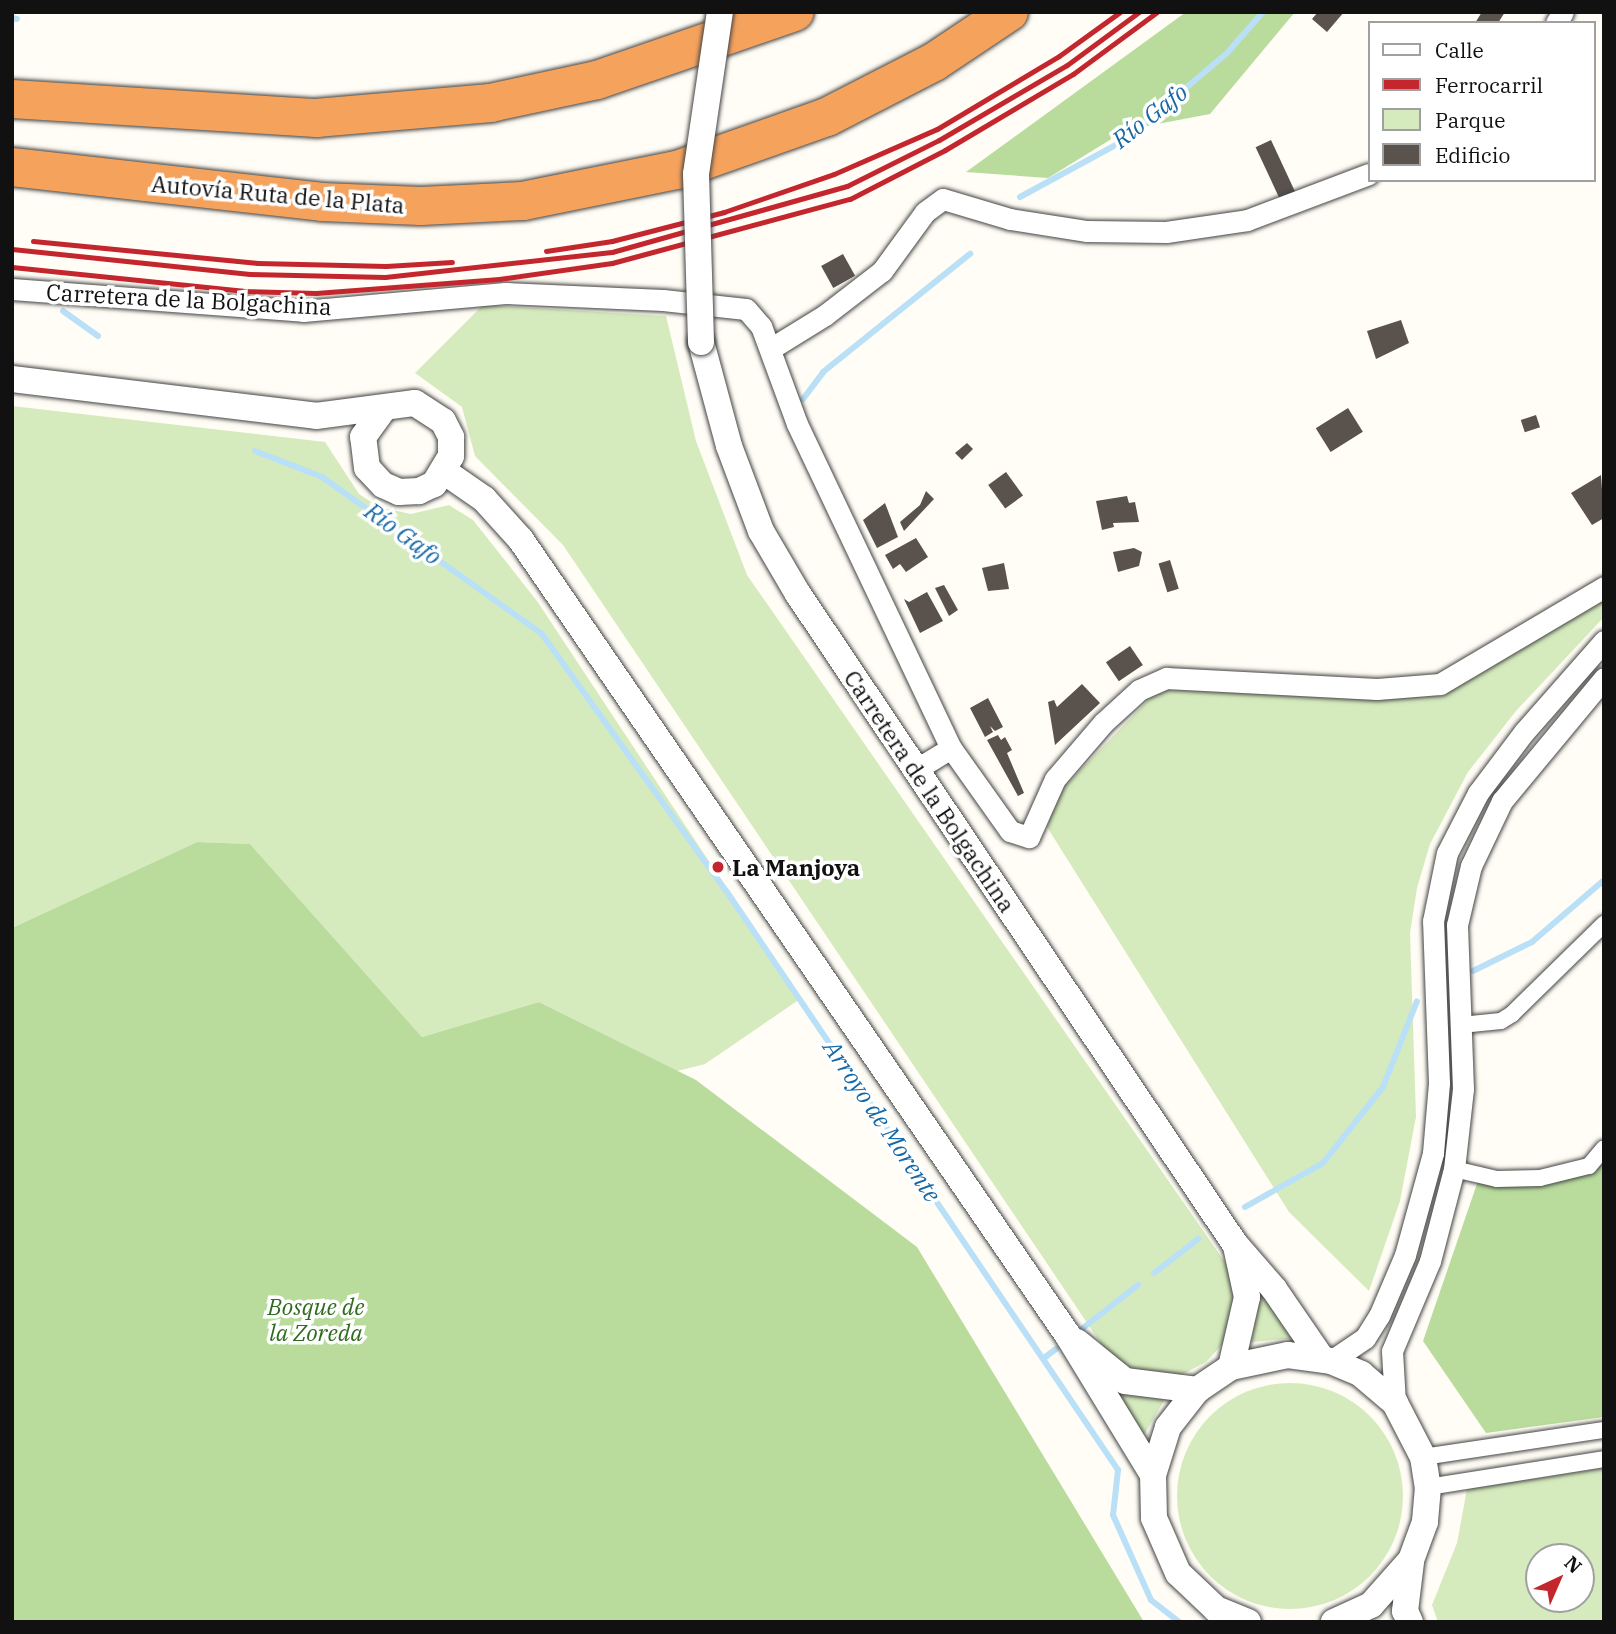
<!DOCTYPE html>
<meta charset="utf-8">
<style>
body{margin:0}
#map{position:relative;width:1616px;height:1634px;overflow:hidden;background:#fffdf5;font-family:"IBM Plex Serif",serif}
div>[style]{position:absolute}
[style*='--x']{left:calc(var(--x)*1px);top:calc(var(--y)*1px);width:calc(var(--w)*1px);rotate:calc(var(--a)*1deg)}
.green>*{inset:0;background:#d5ebbd}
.round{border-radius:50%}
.forest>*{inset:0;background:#b9dc9c}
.stream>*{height:6px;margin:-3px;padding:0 3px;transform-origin:3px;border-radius:3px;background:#b9e0f7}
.building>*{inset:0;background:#5a524d;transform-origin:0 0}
.roads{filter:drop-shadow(0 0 2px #444) drop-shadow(0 0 2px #444)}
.pedestrian>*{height:16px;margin:-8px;padding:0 8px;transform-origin:8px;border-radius:8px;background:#fff}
.minor>*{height:21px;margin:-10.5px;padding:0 10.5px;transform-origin:10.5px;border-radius:10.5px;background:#fff}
.tertiary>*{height:26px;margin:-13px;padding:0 13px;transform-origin:13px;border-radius:13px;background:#fff}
.motorway>*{height:38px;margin:-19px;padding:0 19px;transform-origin:19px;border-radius:19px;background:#f5a25d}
.rail>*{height:5px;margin:-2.5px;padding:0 2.5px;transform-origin:2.5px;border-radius:2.5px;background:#c4262e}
.bridges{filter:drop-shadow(0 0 2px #444) drop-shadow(0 0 2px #444)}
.tertiary-bridge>*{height:26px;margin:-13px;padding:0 13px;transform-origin:13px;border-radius:13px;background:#fff}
.dots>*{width:19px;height:19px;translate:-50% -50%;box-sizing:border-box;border:4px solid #fff;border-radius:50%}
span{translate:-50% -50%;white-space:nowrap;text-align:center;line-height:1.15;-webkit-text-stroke:7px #fff;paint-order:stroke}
.street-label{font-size:23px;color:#111}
.poi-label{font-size:23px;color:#111;font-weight:700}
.left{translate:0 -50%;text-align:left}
.park-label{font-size:23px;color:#2f6b1f;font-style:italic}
.water-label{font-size:24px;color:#1768a6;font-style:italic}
.frame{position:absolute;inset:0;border:14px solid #111;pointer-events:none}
.legend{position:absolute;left:1368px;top:21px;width:228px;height:161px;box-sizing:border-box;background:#fff;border:2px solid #a0a0a0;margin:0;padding:9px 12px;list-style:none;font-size:21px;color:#111}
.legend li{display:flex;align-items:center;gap:14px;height:35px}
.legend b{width:35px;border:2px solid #a0a0a0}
.north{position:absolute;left:1525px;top:1543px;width:70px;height:70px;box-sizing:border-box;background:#fff;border:2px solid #a0a0a0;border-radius:50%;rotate:44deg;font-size:19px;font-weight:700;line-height:28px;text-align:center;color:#111}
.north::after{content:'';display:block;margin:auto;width:24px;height:32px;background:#c4262e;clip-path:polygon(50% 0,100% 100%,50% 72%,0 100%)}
</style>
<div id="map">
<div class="green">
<i style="clip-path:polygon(483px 305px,666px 316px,696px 441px,747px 575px,1229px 1268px,1235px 1300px,1230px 1336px,1206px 1362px,1177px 1377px,1141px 1373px,1108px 1354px,563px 545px,475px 456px,462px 407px,415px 373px)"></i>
<i style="clip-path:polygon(12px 406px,325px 442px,359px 494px,379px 507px,411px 514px,449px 505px,473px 520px,537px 601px,800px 999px,705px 1064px,677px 1071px,539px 1002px,422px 1037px,250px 844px,197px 842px,12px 928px)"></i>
<i style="clip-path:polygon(1604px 594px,1604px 617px,1516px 711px,1468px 772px,1430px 844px,1417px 888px,1410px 933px,1416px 1117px,1400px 1201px,1369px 1291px,1289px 1212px,1047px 827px,1053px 807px,1062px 789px,1158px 690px,1425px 697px,1440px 693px)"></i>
<i style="clip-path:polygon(1256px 1277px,1296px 1338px,1251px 1342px,1258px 1308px)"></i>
<i class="round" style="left:1177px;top:1383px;width:226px;height:226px"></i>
<i style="clip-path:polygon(1104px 1384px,1165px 1399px,1140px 1442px)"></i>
<i style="clip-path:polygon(evenodd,1604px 1468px,1604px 1622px,1438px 1622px,1432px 1605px,1457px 1543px,1467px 1489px,1604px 1468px,1581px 1557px,1581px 1599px,1539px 1599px,1539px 1557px,1581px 1557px)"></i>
</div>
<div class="forest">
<i style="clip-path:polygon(1186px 12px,1295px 12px,1210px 114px,1126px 130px,1048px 178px,966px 172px)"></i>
<i style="clip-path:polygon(197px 842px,250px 844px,422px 1037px,539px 1002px,696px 1080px,917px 1247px,1144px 1622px,12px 1622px,12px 928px)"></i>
<i style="clip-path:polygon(1604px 1148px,1604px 1417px,1486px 1433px,1423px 1341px,1480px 1175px,1497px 1179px,1589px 1166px)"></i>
</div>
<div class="stream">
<i style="--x:12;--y:18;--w:5;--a:11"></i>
<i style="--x:1020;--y:197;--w:117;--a:-28.5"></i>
<i style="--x:1123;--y:141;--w:136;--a:-40.2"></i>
<i style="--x:1227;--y:53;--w:55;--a:-48.7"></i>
<i style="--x:63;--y:311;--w:43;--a:35.5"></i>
<i style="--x:803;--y:399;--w:34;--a:-53"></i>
<i style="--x:823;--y:372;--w:189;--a:-38.8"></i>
<i style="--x:255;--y:451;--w:72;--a:21.2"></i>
<i style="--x:322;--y:477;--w:270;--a:35.5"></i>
<i style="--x:542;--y:634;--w:317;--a:54.4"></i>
<i style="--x:727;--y:892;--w:698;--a:55.92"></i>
<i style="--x:1118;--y:1470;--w:45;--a:96.3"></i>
<i style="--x:1113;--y:1515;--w:93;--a:65.9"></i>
<i style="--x:1151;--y:1600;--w:36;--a:38"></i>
<i style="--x:1473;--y:971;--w:66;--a:-26.2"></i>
<i style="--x:1532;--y:942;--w:95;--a:-40.7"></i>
<i style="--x:1245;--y:1207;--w:90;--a:-29.4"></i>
<i style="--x:1323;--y:1163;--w:97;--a:-51.7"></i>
<i style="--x:1383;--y:1087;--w:92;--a:-68.4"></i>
<i style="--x:1154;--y:1273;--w:56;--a:-37.7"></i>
<i style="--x:1083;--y:1328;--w:70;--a:-38"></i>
<i style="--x:1044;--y:1358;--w:15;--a:-37"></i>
</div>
<div class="building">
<i style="clip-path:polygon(1318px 12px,1344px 12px,1327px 32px,1312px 19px)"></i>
<i style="clip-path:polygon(1482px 12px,1505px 12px,1498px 23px,1475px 23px)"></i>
<i style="left:1271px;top:140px;width:59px;height:17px;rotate:65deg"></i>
<i style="left:843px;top:254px;width:25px;height:25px;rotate:61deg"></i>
<i style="clip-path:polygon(1401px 320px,1409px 343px,1376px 359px,1367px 331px)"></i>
<i style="left:1348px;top:408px;width:28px;height:38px;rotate:58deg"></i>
<i style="left:1536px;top:415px;width:13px;height:16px;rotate:72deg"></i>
<i style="clip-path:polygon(967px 443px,973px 449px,962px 460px,955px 453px)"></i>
<i style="left:1006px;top:472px;width:29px;height:22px;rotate:54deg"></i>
<i style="clip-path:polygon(1601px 475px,1604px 518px,1592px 525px,1571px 493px)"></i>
<i style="clip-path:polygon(926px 491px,934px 499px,904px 531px,900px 522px,920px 505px)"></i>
<i style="clip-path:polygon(1127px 496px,1129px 503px,1135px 502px,1139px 522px,1113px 523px,1114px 527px,1102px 530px,1096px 501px)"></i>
<i style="clip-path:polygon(885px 503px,898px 537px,877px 548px,863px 520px)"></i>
<i style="clip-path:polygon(916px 538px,928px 557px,906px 572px,900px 564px,893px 569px,885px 555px)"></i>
<i style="clip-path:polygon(1134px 548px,1142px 552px,1139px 566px,1118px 572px,1113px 552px)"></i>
<i style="left:1170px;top:560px;width:30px;height:12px;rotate:73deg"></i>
<i style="clip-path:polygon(1004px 563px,1009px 589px,988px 591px,982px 568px)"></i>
<i style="clip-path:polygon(944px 585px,958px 610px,949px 616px,935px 588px)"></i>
<i style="clip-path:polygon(927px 592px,943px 621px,920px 633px,904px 599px,909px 602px)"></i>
<i style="left:1130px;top:646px;width:23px;height:29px;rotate:56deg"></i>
<i style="clip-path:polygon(1082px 684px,1100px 703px,1055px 745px,1048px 702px,1054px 700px,1057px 707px)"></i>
<i style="clip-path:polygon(988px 698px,1003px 727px,995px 731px,990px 726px,993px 732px,985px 737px,970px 708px)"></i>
<i style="clip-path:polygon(998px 735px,1001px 740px,1005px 737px,1012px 750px,1007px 753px,1024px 793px,1018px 796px,987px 740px)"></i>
</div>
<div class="roads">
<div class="pedestrian">
<i style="--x:1461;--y:1025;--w:40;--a:-5.7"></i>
<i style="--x:1501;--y:1021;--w:13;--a:-32"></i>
<i style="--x:1512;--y:1014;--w:129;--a:-44.4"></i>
<i style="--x:1454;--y:1169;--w:44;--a:13.1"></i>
<i style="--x:1497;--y:1179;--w:43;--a:-1.3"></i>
<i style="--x:1540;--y:1178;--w:50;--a:-13.8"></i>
<i style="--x:1589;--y:1166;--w:23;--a:-50"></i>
<i style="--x:1423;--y:1457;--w:183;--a:-8.5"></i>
<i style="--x:1428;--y:1487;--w:178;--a:-9"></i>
</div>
<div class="minor">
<i style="--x:1556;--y:23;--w:13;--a:-58"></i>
<i style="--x:12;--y:289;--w:292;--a:4.3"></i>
<i style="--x:303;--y:311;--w:203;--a:-5.1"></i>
<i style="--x:505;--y:293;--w:158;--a:2.5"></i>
<i style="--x:663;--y:300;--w:83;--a:6.2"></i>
<i style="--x:746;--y:309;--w:23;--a:49"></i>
<i style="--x:761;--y:326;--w:104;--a:69.8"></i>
<i style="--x:797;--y:424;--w:359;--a:64.6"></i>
<i style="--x:951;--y:748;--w:102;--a:54.6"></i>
<i style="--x:1010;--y:831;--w:20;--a:18"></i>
<i style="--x:1029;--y:837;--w:64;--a:-65.9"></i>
<i style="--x:1055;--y:779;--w:74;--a:-49.4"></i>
<i style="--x:1103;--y:723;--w:49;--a:-42.5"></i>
<i style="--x:1139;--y:690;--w:30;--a:-24"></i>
<i style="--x:1166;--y:678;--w:211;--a:3"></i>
<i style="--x:1377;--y:689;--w:63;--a:-4.5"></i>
<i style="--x:1440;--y:684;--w:191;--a:-30.6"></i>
<i style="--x:770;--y:349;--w:65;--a:-31.7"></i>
<i style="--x:825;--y:315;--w:72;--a:-37.7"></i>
<i style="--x:882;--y:271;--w:73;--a:-53.9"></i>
<i style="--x:925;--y:212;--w:22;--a:-36"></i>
<i style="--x:943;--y:199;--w:70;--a:16.6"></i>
<i style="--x:1010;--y:219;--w:78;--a:8.9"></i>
<i style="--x:1087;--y:231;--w:79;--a:0.7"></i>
<i style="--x:1166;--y:232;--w:82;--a:-8.4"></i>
<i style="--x:1247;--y:220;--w:130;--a:-20.7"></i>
<i style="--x:915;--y:770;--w:42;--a:-31.4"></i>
<i style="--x:1331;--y:1361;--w:41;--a:-34.1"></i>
<i style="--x:1365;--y:1338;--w:26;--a:-58"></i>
<i style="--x:1379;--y:1316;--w:66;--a:-66.9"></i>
<i style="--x:1405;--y:1255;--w:106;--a:-74.6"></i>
<i style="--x:1433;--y:1153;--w:70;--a:-85.1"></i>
<i style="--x:1439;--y:1083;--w:162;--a:-92.1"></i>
<i style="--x:1433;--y:921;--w:69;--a:-78.4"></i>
<i style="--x:1447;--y:853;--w:68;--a:-62.7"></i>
<i style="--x:1478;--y:793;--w:76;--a:-53"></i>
<i style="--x:1524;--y:732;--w:121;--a:-48.7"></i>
<i style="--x:1395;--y:1403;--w:52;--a:-93.3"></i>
<i style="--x:1392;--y:1351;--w:98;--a:-67.1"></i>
<i style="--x:1430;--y:1261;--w:95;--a:-75.4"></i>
<i style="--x:1454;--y:1169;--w:81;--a:-83.6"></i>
<i style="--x:1463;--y:1089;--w:164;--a:-92.1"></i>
<i style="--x:1457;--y:925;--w:61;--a:-76.7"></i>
<i style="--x:1471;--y:866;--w:72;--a:-64.5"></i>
<i style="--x:1502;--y:801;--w:160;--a:-50.3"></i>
</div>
<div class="tertiary">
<i style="--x:701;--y:342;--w:108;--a:74.9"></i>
<i style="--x:729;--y:446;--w:91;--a:69.4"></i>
<i style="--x:761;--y:531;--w:73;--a:59.6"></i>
<i style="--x:798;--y:594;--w:783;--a:56.09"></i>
<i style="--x:1235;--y:1244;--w:60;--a:49.1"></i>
<i style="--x:1274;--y:1289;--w:85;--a:55.6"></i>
<i style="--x:12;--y:379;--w:306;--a:6.9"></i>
<i style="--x:316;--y:416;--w:100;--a:-7.5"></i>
<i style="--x:415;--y:403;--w:33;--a:33"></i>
<i style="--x:443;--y:421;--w:18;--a:63"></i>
<i style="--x:451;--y:437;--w:19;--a:90"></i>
<i style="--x:451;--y:456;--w:33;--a:121"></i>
<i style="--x:434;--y:484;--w:17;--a:155"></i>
<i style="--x:419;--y:491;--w:20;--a:177"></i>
<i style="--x:399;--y:492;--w:17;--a:-156"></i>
<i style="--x:383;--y:485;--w:23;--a:-133"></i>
<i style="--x:367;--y:468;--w:31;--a:-97"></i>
<i style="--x:363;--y:437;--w:34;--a:-54"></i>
<i style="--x:445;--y:472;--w:47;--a:34.7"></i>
<i style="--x:484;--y:499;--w:55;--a:47.9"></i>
<i style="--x:521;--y:540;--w:964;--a:55.49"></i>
<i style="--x:1067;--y:1334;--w:165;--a:58.6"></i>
<i style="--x:1077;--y:1342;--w:62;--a:39.1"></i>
<i style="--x:1125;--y:1381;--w:73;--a:7.1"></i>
<i style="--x:1231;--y:1367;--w:72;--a:-77.1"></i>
<i style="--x:1247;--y:1297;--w:52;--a:-102.2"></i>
<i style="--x:1248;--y:1622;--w:35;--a:-158"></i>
<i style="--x:1216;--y:1609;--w:52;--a:-136.5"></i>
<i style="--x:1178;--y:1573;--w:60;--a:-113.6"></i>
<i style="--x:1154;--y:1518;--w:43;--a:-91.3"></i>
<i style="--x:1153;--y:1475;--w:50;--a:-72.6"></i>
<i style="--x:1168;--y:1427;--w:47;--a:-51.9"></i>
<i style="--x:1197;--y:1390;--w:41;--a:-34.1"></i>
<i style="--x:1231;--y:1367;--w:58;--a:-11.9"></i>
<i style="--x:1288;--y:1355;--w:43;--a:7.9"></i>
<i style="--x:1331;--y:1361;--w:33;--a:23"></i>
<i style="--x:1361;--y:1374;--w:45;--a:40.5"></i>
<i style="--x:1395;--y:1403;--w:61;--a:62.6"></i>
<i style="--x:1423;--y:1457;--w:30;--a:81"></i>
<i style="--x:1428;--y:1487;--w:35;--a:95"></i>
<i style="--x:1425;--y:1522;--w:40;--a:110.2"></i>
<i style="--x:1411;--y:1560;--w:60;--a:131.6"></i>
<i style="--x:1371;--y:1605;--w:41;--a:155.3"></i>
<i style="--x:1410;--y:1622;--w:12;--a:-114"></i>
<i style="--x:1405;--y:1611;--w:49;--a:-83"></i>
</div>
<div class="motorway">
<i style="--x:12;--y:99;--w:305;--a:3.6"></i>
<i style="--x:316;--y:118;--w:175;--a:-4.9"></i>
<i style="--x:490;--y:103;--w:109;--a:-12.1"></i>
<i style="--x:597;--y:80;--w:209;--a:-19"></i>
<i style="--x:12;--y:167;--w:312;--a:6.4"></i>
<i style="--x:322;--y:202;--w:99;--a:2.3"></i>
<i style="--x:421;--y:206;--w:102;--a:-2.8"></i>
<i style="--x:523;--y:201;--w:157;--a:-11.4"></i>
<i style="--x:677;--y:170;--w:159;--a:-19.5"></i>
<i style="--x:827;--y:117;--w:120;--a:-27.2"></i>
<i style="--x:934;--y:62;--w:90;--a:-33.7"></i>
</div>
</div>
<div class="rail">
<i style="--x:33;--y:241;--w:226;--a:5.6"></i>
<i style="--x:258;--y:263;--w:128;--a:1.3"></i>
<i style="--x:386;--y:266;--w:66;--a:-3.5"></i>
<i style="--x:12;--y:249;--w:239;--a:6"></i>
<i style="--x:250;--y:274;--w:135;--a:1.3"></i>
<i style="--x:385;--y:277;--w:228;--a:-6.3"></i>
<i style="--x:612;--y:252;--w:244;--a:-15.7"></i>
<i style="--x:847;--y:186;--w:103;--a:-26.6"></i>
<i style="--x:939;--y:140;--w:148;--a:-30.4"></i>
<i style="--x:1067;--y:65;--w:89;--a:-36.4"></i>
<i style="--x:546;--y:251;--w:67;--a:-8.6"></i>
<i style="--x:612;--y:241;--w:116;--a:-14.5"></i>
<i style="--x:724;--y:212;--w:116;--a:-19.1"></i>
<i style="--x:834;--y:174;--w:112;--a:-23.6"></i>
<i style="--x:937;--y:129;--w:142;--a:-30.9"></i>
<i style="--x:1059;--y:56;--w:75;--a:-35.8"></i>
<i style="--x:12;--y:267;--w:232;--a:5.9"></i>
<i style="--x:243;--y:291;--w:73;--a:1.6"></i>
<i style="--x:316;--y:293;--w:184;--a:-4.4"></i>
<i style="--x:499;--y:279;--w:114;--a:-8.1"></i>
<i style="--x:612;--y:263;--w:246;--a:-15.1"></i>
<i style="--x:850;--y:199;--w:107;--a:-27.3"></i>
<i style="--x:945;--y:150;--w:149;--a:-30.7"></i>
<i style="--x:1073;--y:74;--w:104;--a:-36.4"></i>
</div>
<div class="bridges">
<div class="tertiary-bridge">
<i style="--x:701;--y:342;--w:168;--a:-91.7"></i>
<i style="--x:696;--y:174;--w:164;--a:-81.6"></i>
</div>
</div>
<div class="dots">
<i style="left:718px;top:867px;background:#c4262e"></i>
</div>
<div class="street-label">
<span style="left:278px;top:194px;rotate:5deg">Autovía Ruta de la Plata</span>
<span style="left:189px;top:299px;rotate:3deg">Carretera de la Bolgachina</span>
<span style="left:930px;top:791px;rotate:56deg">Carretera de la Bolgachina</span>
</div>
<div class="poi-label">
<span class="left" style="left:732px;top:867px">La Manjoya</span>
</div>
<div class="park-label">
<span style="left:316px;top:1319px">Bosque de<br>la Zoreda</span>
</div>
<div class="water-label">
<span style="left:1150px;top:116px;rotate:-38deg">Río Gafo</span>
<span style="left:403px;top:534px;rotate:36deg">Río Gafo</span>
<span style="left:882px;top:1121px;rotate:56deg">Arroyo de Morente</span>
</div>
<div class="frame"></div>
<ul class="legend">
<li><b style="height:9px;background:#fff"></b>Calle</li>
<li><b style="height:9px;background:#c4262e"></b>Ferrocarril</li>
<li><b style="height:19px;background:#d5ebbd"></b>Parque</li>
<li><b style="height:19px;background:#5a524d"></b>Edificio</li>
</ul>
<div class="north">N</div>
</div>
